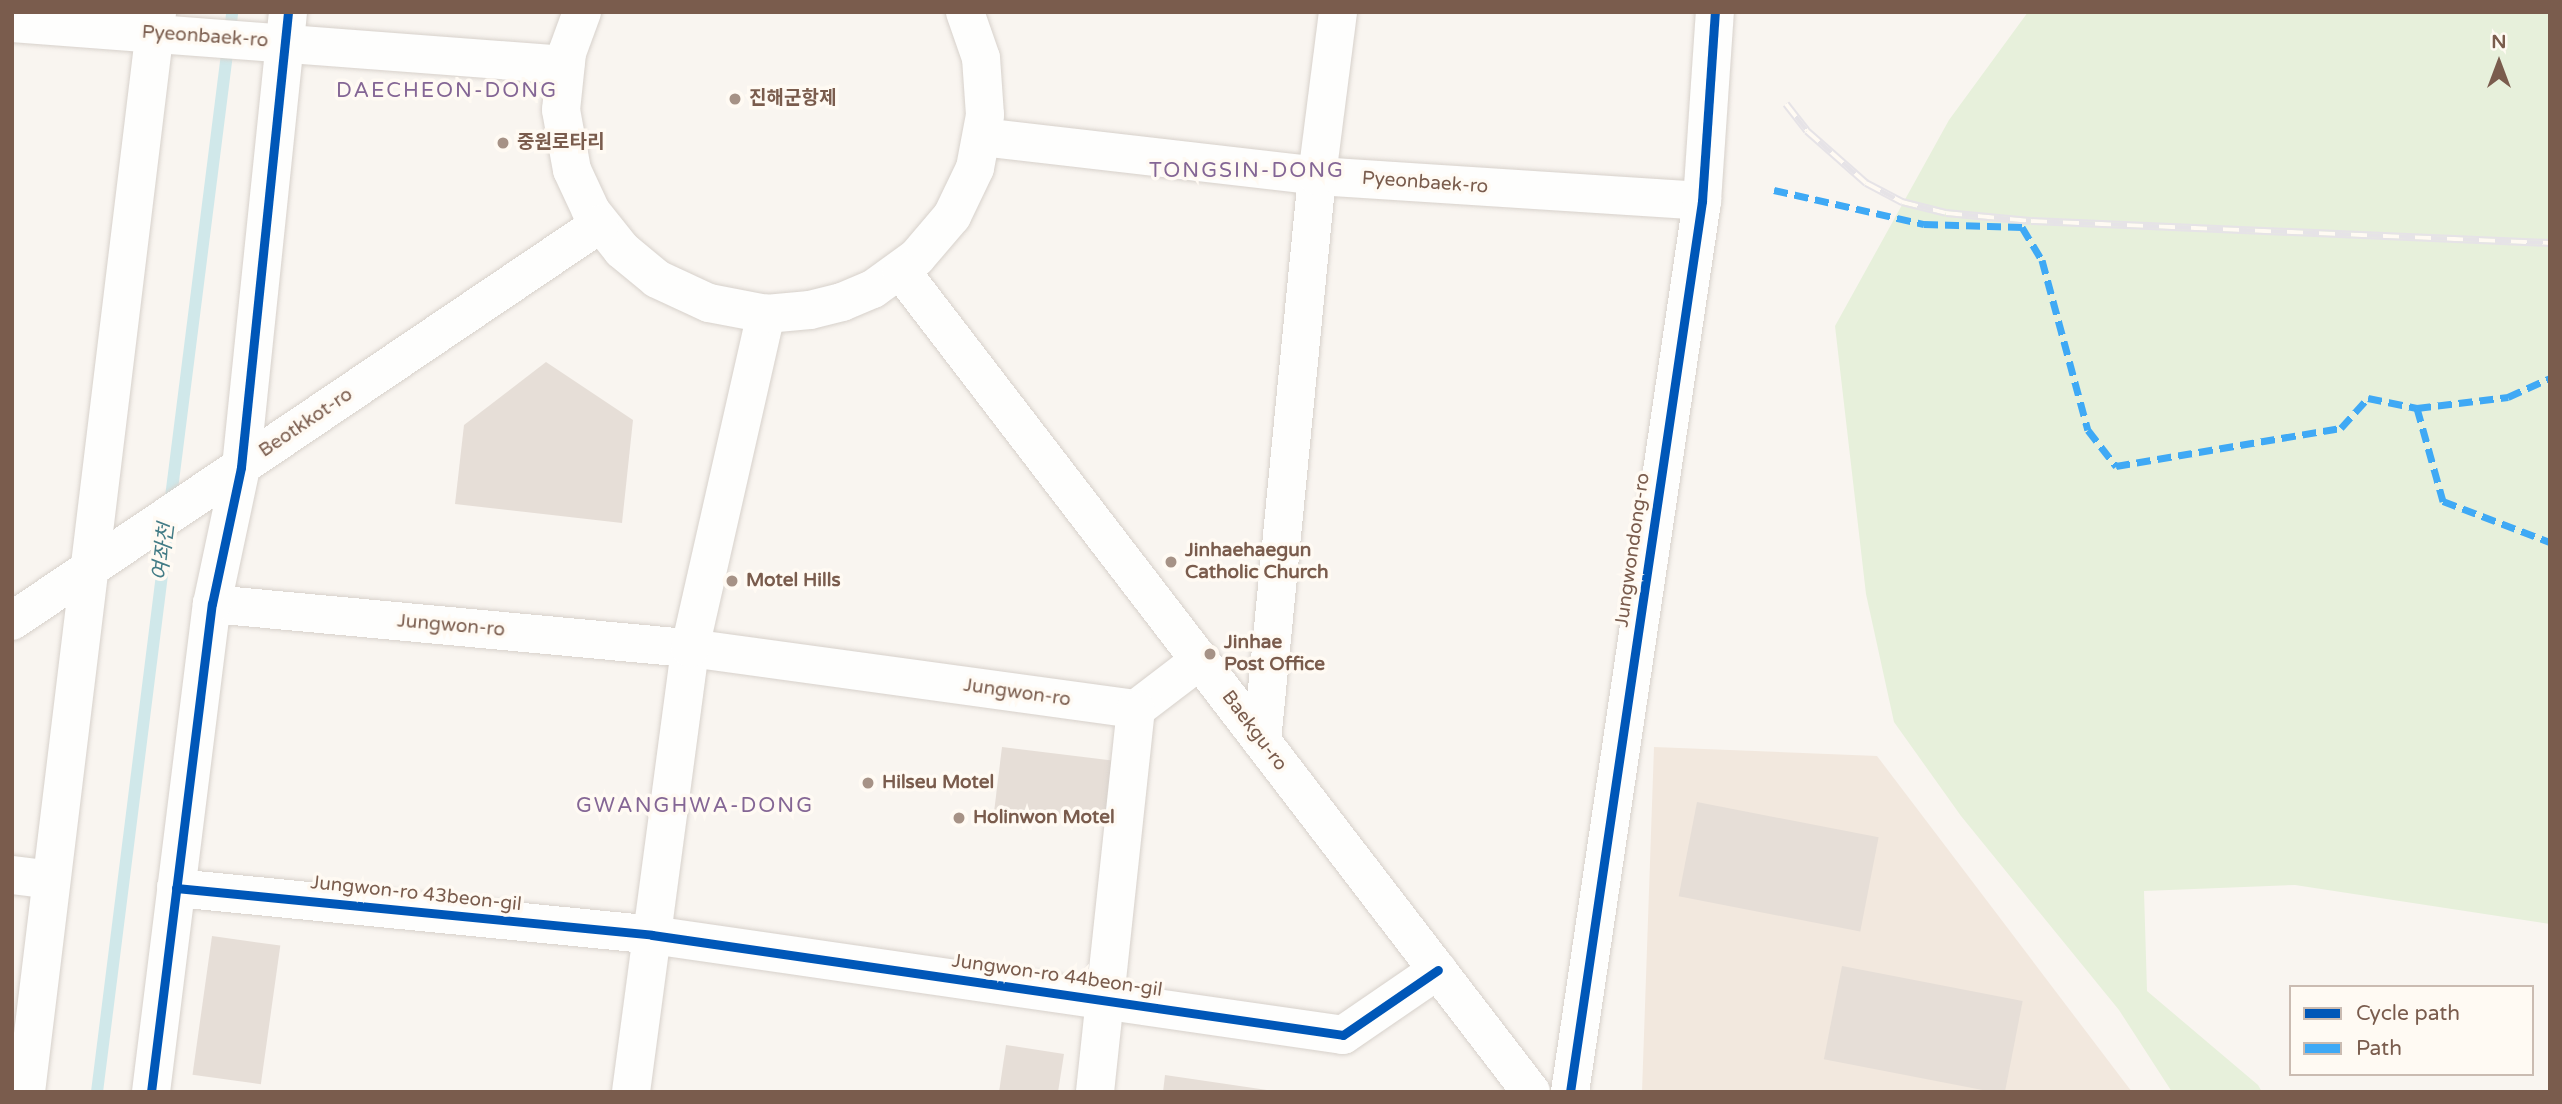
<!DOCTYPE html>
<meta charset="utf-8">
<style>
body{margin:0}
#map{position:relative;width:2562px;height:1104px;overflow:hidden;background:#f9f5f0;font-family:"Varela Round","Noto Sans KR",sans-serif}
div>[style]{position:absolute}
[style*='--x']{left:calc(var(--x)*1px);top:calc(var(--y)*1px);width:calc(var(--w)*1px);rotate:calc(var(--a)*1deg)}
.residential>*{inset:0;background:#f2e8de}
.green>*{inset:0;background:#e7f0db}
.stream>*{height:12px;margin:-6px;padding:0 6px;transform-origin:6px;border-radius:6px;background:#d0e8ea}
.building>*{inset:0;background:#e6ded7;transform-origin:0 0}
.roads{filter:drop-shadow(0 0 2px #d7d1cb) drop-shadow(0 0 2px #d7d1cb)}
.street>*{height:38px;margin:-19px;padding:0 19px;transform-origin:19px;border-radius:19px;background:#fefefd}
.secondary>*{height:38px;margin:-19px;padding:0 19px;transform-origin:19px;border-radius:19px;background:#fefefd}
.rail>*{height:8px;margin-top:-4px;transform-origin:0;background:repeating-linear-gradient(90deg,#fffaf3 0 16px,#e6e3e7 0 32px);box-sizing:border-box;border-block:2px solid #e6e3e7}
.quiet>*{height:7px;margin-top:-3.5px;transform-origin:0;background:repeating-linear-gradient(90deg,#3fa9f5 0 14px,transparent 0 21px)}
.cycleway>*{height:9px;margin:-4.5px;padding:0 4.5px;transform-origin:4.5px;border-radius:4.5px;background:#0057b8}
.dots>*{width:19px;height:19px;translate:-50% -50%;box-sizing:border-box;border:4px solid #fffaf3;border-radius:50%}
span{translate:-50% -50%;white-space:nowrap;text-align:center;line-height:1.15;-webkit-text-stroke:7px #fffaf3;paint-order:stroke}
.street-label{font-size:19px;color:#7a5c4d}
.poi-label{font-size:19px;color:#7a5c4d;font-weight:700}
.left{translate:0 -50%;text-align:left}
.neighbourhood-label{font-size:21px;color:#846695;letter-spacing:2px}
.water-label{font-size:21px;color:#437c86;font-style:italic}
.frame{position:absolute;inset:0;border:14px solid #7a5c4d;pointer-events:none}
.legend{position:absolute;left:2289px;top:985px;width:245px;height:91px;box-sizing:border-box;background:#fffaf3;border:2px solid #cabbb1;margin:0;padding:9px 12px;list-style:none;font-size:21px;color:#7a5c4d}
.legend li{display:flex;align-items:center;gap:14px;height:35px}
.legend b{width:35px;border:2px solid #cabbb1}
.north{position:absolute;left:2464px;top:28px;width:70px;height:70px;-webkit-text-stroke:5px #fffaf3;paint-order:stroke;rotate:0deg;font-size:19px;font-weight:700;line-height:28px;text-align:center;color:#7a5c4d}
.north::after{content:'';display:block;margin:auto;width:24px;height:32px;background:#7a5c4d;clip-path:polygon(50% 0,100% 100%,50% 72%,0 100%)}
</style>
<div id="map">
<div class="residential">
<i style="clip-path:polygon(1654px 747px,1877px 756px,2132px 1092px,1642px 1092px)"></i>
</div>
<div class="green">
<i style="clip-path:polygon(2028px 12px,2550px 12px,2550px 924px,2295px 885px,2144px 891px,2147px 991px,2258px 1085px,2262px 1092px,2172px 1092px,2119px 1010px,1961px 816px,1894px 722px,1866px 594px,1835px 326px,1949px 120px)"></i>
</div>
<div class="stream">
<i style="--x:170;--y:505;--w:497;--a:-82.8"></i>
<i style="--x:97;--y:1092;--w:569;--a:-82.84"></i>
</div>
<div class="building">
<i style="clip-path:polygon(546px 362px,633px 420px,622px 523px,455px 504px,464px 425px)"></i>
<i style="left:1002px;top:747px;width:113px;height:64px;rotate:7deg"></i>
<i style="left:1697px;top:802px;width:185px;height:96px;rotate:11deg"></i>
<i style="left:212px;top:936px;width:69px;height:140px;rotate:8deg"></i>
<i style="left:1842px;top:966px;width:184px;height:95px;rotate:11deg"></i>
<i style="clip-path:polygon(1006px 1045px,1064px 1054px,1058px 1092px,999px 1092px)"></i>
<i style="clip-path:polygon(1165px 1075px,1267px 1090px,1267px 1092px,1163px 1092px)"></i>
</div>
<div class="roads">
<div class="street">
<i style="--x:12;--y:23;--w:555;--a:4.34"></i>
<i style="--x:982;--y:137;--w:337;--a:6.6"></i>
<i style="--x:1317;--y:176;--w:386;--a:3.7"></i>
<i style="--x:212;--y:604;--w:480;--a:5.3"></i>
<i style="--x:690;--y:648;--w:450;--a:7.8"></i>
<i style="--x:1136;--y:709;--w:81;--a:-37.4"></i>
<i style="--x:1262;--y:741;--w:568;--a:-84.44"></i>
<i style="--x:1317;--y:176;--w:165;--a:-82.7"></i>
<i style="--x:12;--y:875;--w:39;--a:7"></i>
<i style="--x:176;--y:888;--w:478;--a:5.6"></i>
<i style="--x:652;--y:935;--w:698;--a:8.23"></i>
<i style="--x:1343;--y:1035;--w:115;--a:-34.4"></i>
<i style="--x:26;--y:1092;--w:1088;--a:-83.08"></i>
<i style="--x:151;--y:1092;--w:492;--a:-82.9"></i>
<i style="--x:212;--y:604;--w:140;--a:-78"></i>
<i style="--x:241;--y:467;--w:457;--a:-84.1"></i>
<i style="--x:631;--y:1092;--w:448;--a:-82.4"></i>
<i style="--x:690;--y:648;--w:343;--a:-77.2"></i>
<i style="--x:1095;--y:1092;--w:385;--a:-83.9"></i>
<i style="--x:1570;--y:1092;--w:901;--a:-81.57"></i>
<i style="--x:1702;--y:201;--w:189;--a:-86.1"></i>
</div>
<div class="secondary">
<i style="--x:582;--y:12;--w:44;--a:110.1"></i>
<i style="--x:567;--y:53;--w:57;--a:96"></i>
<i style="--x:561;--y:110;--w:61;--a:79.6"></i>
<i style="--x:572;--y:170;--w:45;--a:65.1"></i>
<i style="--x:591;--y:211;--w:50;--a:51.5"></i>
<i style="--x:622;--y:250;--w:45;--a:39.6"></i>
<i style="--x:657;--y:279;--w:57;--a:24.8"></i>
<i style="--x:709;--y:303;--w:58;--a:10.9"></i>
<i style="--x:766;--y:314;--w:44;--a:-5.2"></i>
<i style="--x:810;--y:310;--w:33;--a:-14"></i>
<i style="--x:842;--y:302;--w:34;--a:-23"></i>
<i style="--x:873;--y:289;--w:54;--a:-36"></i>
<i style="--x:917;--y:257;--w:54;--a:-49.5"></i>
<i style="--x:952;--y:216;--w:53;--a:-64.4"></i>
<i style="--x:975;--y:168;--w:54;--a:-79.3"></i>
<i style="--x:985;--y:115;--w:57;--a:-94"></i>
<i style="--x:981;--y:58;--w:49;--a:-109.2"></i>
<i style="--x:901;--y:271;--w:1035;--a:52.5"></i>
<i style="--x:12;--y:621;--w:709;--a:-34.03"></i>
</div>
</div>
<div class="rail">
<i style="--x:1786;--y:104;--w:34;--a:52"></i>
<i style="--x:1807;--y:131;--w:79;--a:41.4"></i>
<i style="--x:1866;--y:183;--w:41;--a:27.8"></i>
<i style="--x:1902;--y:202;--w:45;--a:14"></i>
<i style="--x:1946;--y:213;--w:85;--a:5.4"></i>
<i style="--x:2031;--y:221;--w:519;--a:2.43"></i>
</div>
<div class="quiet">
<i style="--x:1774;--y:190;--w:154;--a:12.8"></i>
<i style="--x:1924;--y:224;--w:98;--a:1.8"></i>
<i style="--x:2022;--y:227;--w:39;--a:59"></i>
<i style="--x:2042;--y:260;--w:176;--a:74.9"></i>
<i style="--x:2088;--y:430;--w:46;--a:52.1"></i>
<i style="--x:2116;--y:466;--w:228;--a:-9.6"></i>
<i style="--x:2341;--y:428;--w:40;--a:-48"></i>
<i style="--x:2368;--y:398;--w:50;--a:11.5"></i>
<i style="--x:2417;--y:408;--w:92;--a:-6.9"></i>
<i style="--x:2508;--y:397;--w:46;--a:-24.3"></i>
<i style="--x:2417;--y:408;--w:97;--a:74.4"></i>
<i style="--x:2443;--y:501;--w:115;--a:21"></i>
</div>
<div class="cycleway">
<i style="--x:176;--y:888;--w:478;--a:5.6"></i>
<i style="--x:652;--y:935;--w:698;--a:8.23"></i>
<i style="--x:1343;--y:1035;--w:115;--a:-34.4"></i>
<i style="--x:151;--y:1092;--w:492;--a:-82.9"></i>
<i style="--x:212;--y:604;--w:140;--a:-78"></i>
<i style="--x:241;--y:467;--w:457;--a:-84.1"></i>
<i style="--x:1570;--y:1092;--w:901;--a:-81.57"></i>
<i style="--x:1702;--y:201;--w:189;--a:-86.1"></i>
</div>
<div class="dots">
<i style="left:735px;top:99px;background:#a69286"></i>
<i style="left:503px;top:143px;background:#a69286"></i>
<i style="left:1171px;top:562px;background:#a69286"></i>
<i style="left:732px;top:581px;background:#a69286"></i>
<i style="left:1210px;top:654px;background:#a69286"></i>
<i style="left:868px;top:783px;background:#a69286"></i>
<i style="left:959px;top:818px;background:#a69286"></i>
</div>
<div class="street-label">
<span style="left:205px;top:37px;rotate:4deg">Pyeonbaek-ro</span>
<span style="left:1425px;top:183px;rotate:4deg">Pyeonbaek-ro</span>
<span style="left:306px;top:423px;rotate:-34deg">Beotkkot-ro</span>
<span style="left:1633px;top:550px;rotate:-82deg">Jungwondong-ro</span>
<span style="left:451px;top:626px;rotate:5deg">Jungwon-ro</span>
<span style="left:1017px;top:693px;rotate:8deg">Jungwon-ro</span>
<span style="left:1254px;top:731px;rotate:53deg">Baekgu-ro</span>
<span style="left:416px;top:894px;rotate:6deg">Jungwon-ro 43beon-gil</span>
<span style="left:1057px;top:976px;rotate:8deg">Jungwon-ro 44beon-gil</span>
</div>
<div class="poi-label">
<span class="left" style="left:749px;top:99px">진해군항제</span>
<span class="left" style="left:517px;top:143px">중원로타리</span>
<span class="left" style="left:1185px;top:562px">Jinhaehaegun<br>Catholic Church</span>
<span class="left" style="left:746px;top:581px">Motel Hills</span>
<span class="left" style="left:1224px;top:654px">Jinhae<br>Post Office</span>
<span class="left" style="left:882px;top:783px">Hilseu Motel</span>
<span class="left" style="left:973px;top:818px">Holinwon Motel</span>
</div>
<div class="neighbourhood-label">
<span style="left:447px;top:91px">DAECHEON-DONG</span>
<span style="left:1247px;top:171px">TONGSIN-DONG</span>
<span style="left:695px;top:806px">GWANGHWA-DONG</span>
</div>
<div class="water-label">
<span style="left:164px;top:552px;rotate:-83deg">여좌천</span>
</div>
<div class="frame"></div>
<ul class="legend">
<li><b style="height:9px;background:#0057b8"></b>Cycle path</li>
<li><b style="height:9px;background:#3fa9f5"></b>Path</li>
</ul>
<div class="north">N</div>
</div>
